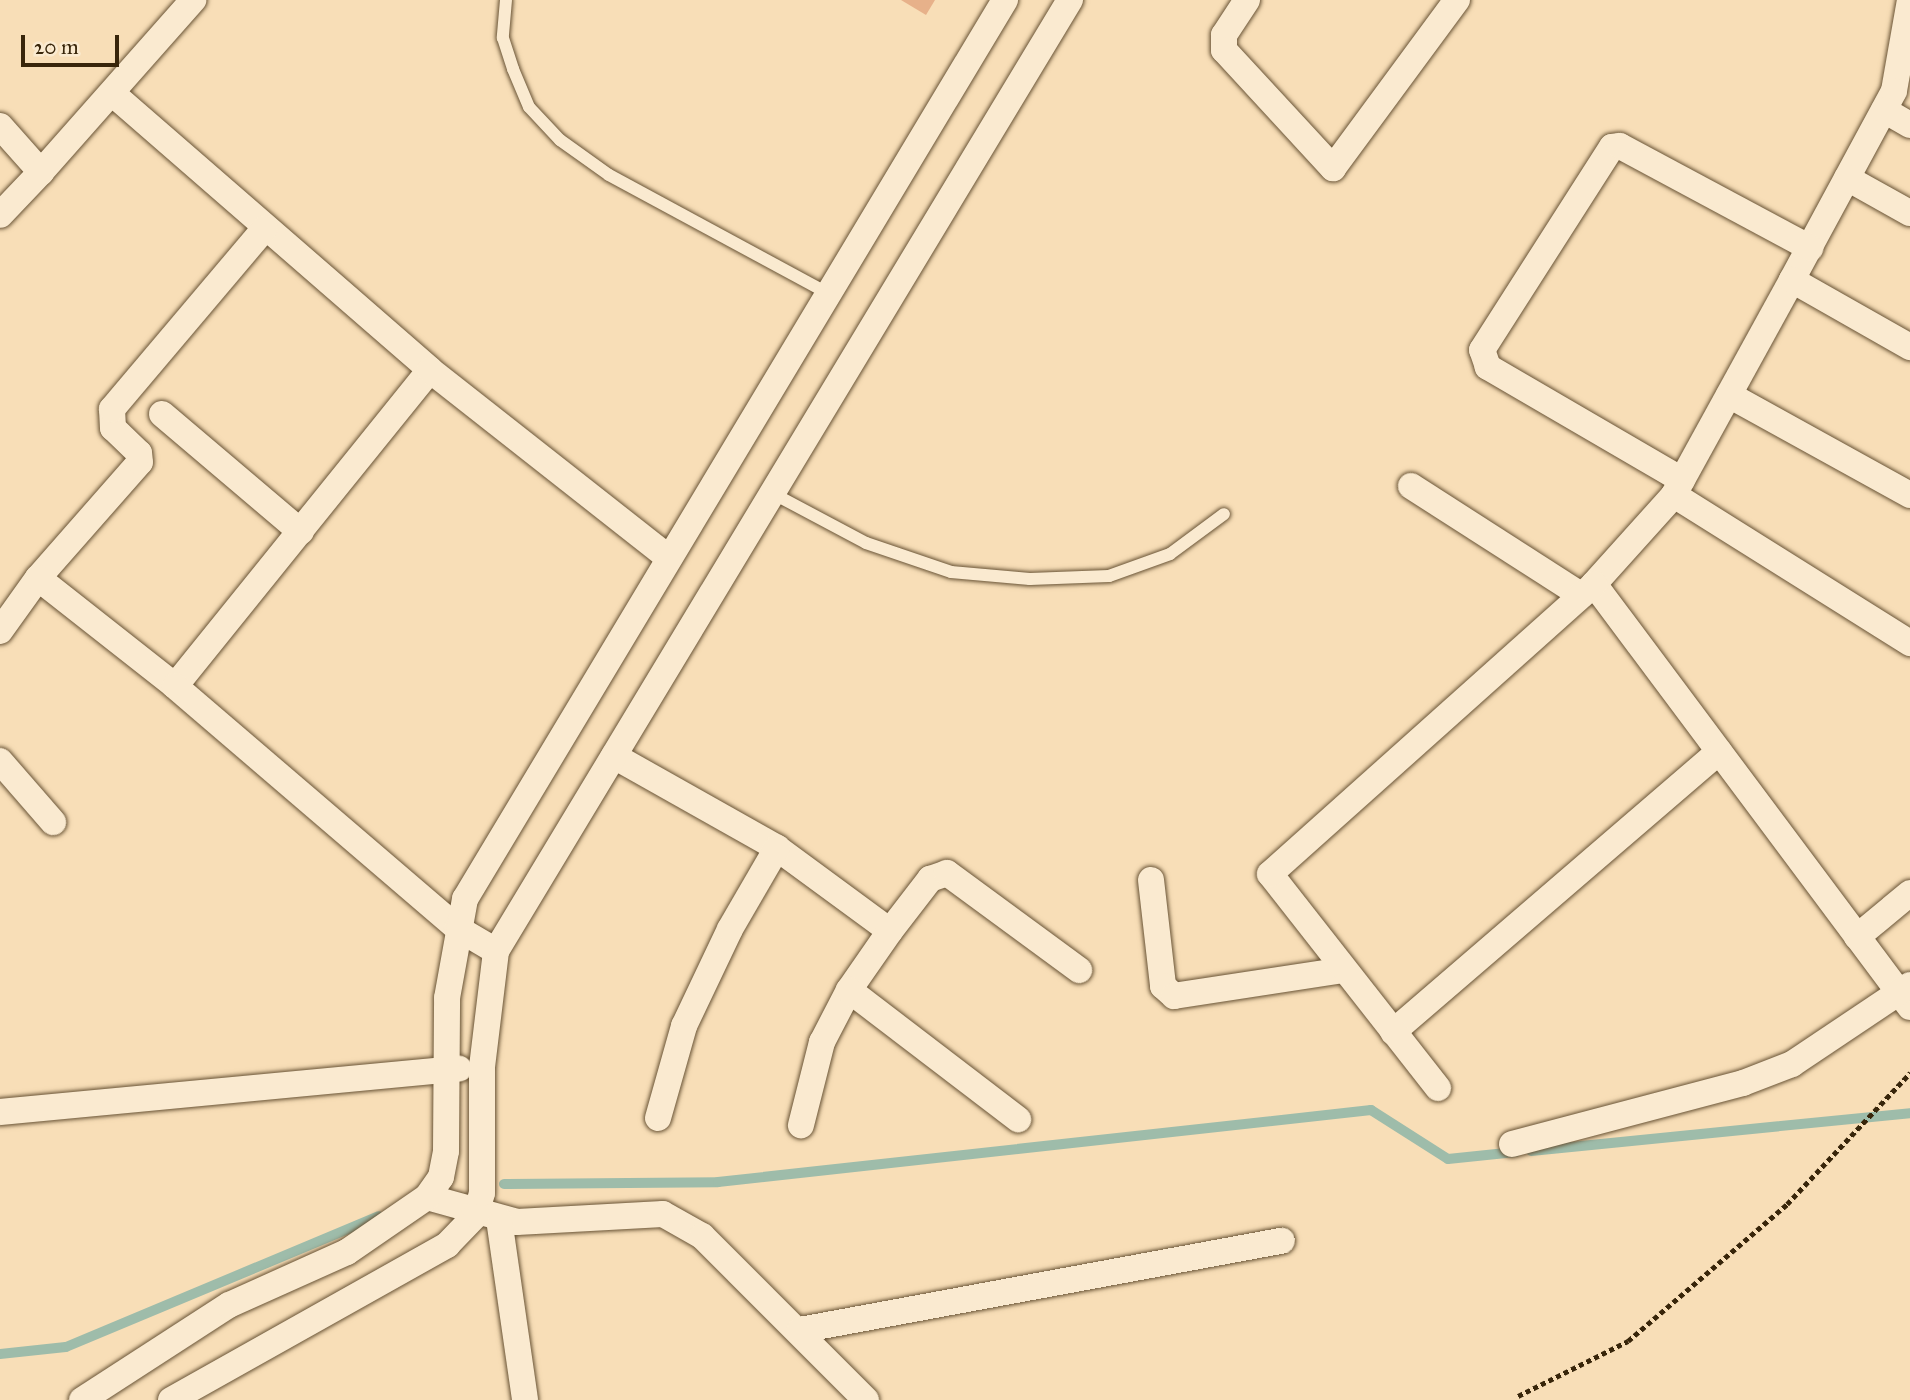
<!DOCTYPE html>
<style>
body{margin:0}
#map{position:relative;width:1910px;height:1400px;overflow:hidden;background:#f8deb7;font-family:"IM FELL Great Primer",serif}
div>[style]{position:absolute}
[style*='--x']{left:calc(var(--x)*1px);top:calc(var(--y)*1px);width:calc(var(--w)*1px);rotate:calc(var(--a)*1deg)}
.stream>*{height:10px;margin:-5px;padding:0 5px;transform-origin:5px;border-radius:5px;background:#9ebcaa}
.building>*{inset:0;background:#e7b18a}
.path>*{height:4.5px;margin-top:-2.25px;transform-origin:0;background:repeating-linear-gradient(90deg,#38250a 0 5px,transparent 0 8.5px)}
.roads{filter:drop-shadow(0 0 2px #685335) drop-shadow(0 0 2px #685335)}
.service>*{height:12px;margin:-6px;padding:0 6px;transform-origin:6px;border-radius:6px;background:#faead0}
.minor>*{height:26px;margin:-13px;padding:0 13px;transform-origin:13px;border-radius:13px;background:#faead0}
span{translate:-50% -50%;white-space:nowrap;text-align:center;line-height:1.15;-webkit-text-stroke:5px #faead0;paint-order:stroke}
.scale{position:absolute;left:21px;top:35px;width:98px;height:32px;box-sizing:border-box;border:4px solid #38250a;border-top:0;padding-left:9px;font-size:21px;line-height:24px;white-space:nowrap;color:#38250a;-webkit-text-stroke:5px #faead0;paint-order:stroke}
</style>
<div id="map">
<div class="stream">
<i style="--x:1531;--y:1151;--w:381;--a:-5.7"></i>
<i style="--x:504;--y:1184;--w:214;--a:-0.5"></i>
<i style="--x:718;--y:1182;--w:657;--a:-6.29"></i>
<i style="--x:1371;--y:1110;--w:91;--a:32.5"></i>
<i style="--x:1448;--y:1159;--w:68;--a:-5.9"></i>
<i style="--x:0;--y:1354;--w:66;--a:-6.1"></i>
<i style="--x:66;--y:1347;--w:339;--a:-22.7"></i>
</div>
<div class="building">
<i style="clip-path:polygon(901px 0,935px 0,926px 15px)"></i>
</div>
<div class="path">
<i style="--x:1518;--y:1396;--w:123;--a:-26.6"></i>
<i style="--x:1628;--y:1341;--w:210;--a:-40.7"></i>
<i style="--x:1787;--y:1204;--w:180;--a:-46.8"></i>
</div>
<div class="roads">
<div class="service">
<i style="--x:506;--y:0;--w:38;--a:95"></i>
<i style="--x:503;--y:38;--w:33;--a:72"></i>
<i style="--x:513;--y:69;--w:41;--a:67.2"></i>
<i style="--x:529;--y:107;--w:45;--a:46.8"></i>
<i style="--x:560;--y:140;--w:60;--a:35.5"></i>
<i style="--x:609;--y:175;--w:248;--a:28.4"></i>
<i style="--x:772;--y:493;--w:106;--a:28"></i>
<i style="--x:866;--y:543;--w:90;--a:18.8"></i>
<i style="--x:951;--y:572;--w:79;--a:5.1"></i>
<i style="--x:1030;--y:579;--w:79;--a:-2.2"></i>
<i style="--x:1109;--y:576;--w:65;--a:-19.8"></i>
<i style="--x:1170;--y:554;--w:67;--a:-36.5"></i>
</div>
<div class="minor">
<i style="--x:1247;--y:0;--w:42;--a:123.3"></i>
<i style="--x:1224;--y:35;--w:15;--a:90"></i>
<i style="--x:1224;--y:50;--w:161;--a:47.3"></i>
<i style="--x:1333;--y:168;--w:209;--a:-53.6"></i>
<i style="--x:1910;--y:0;--w:92;--a:100"></i>
<i style="--x:1894;--y:91;--w:215;--a:118.4"></i>
<i style="--x:1792;--y:280;--w:245;--a:118.8"></i>
<i style="--x:1674;--y:495;--w:120;--a:132"></i>
<i style="--x:1594;--y:584;--w:528;--a:53.24"></i>
<i style="--x:113;--y:94;--w:420;--a:41"></i>
<i style="--x:430;--y:370;--w:406;--a:128.9"></i>
<i style="--x:1884;--y:110;--w:30;--a:30"></i>
<i style="--x:0;--y:126;--w:62;--a:48.3"></i>
<i style="--x:41;--y:172;--w:59;--a:133.6"></i>
<i style="--x:41;--y:172;--w:230;--a:-48.5"></i>
<i style="--x:1847;--y:178;--w:72;--a:29.1"></i>
<i style="--x:1792;--y:280;--w:136;--a:29.6"></i>
<i style="--x:430;--y:370;--w:304;--a:38.2"></i>
<i style="--x:1729;--y:395;--w:207;--a:28.9"></i>
<i style="--x:162;--y:414;--w:182;--a:40.3"></i>
<i style="--x:1682;--y:480;--w:225;--a:-149.8"></i>
<i style="--x:1488;--y:367;--w:18;--a:-109"></i>
<i style="--x:1482;--y:350;--w:241;--a:-57.4"></i>
<i style="--x:1612;--y:147;--w:8;--a:-7"></i>
<i style="--x:1620;--y:146;--w:216;--a:28.2"></i>
<i style="--x:1411;--y:486;--w:202;--a:32.7"></i>
<i style="--x:1674;--y:495;--w:279;--a:32.1"></i>
<i style="--x:38;--y:578;--w:154;--a:-48.7"></i>
<i style="--x:140;--y:462;--w:9;--a:-96"></i>
<i style="--x:139;--y:453;--w:36;--a:-136"></i>
<i style="--x:113;--y:428;--w:19;--a:-93"></i>
<i style="--x:112;--y:409;--w:236;--a:-49.8"></i>
<i style="--x:0;--y:631;--w:65;--a:-54.4"></i>
<i style="--x:38;--y:578;--w:174;--a:38.2"></i>
<i style="--x:175;--y:686;--w:372;--a:40.6"></i>
<i style="--x:457;--y:928;--w:45;--a:30.5"></i>
<i style="--x:614;--y:756;--w:187;--a:29.4"></i>
<i style="--x:777;--y:848;--w:140;--a:36.3"></i>
<i style="--x:890;--y:931;--w:72;--a:124.8"></i>
<i style="--x:849;--y:990;--w:59;--a:117.4"></i>
<i style="--x:822;--y:1042;--w:86;--a:104.2"></i>
<i style="--x:0;--y:761;--w:81;--a:49"></i>
<i style="--x:1151;--y:880;--w:107;--a:83.5"></i>
<i style="--x:1163;--y:986;--w:15;--a:42"></i>
<i style="--x:1174;--y:996;--w:172;--a:-8.7"></i>
<i style="--x:890;--y:931;--w:66;--a:-52.4"></i>
<i style="--x:930;--y:879;--w:18;--a:-19"></i>
<i style="--x:947;--y:873;--w:164;--a:36.3"></i>
<i style="--x:1857;--y:937;--w:69;--a:-39.7"></i>
<i style="--x:849;--y:990;--w:213;--a:37.4"></i>
<i style="--x:1393;--y:1032;--w:430;--a:-40.7"></i>
<i style="--x:1438;--y:1088;--w:272;--a:-128.1"></i>
<i style="--x:1270;--y:874;--w:435;--a:-41.8"></i>
<i style="--x:0;--y:1112;--w:461;--a:-5.4"></i>
<i style="--x:658;--y:1118;--w:96;--a:-74.2"></i>
<i style="--x:684;--y:1026;--w:107;--a:-64.6"></i>
<i style="--x:730;--y:929;--w:94;--a:-59.9"></i>
<i style="--x:1512;--y:1144;--w:239;--a:-14.8"></i>
<i style="--x:1743;--y:1083;--w:53;--a:-21.2"></i>
<i style="--x:1792;--y:1064;--w:142;--a:-33.8"></i>
<i style="--x:427;--y:1197;--w:93;--a:15.5"></i>
<i style="--x:517;--y:1222;--w:146;--a:-3.1"></i>
<i style="--x:663;--y:1214;--w:45;--a:29.4"></i>
<i style="--x:702;--y:1236;--w:232;--a:45"></i>
<i style="--x:499;--y:1219;--w:183;--a:81.8"></i>
<i style="--x:800;--y:1330;--w:490;--a:-10.5"></i>
<i style="--x:82;--y:1400;--w:175;--a:-32.9"></i>
<i style="--x:229;--y:1305;--w:129;--a:-24.2"></i>
<i style="--x:347;--y:1252;--w:97;--a:-34.5"></i>
<i style="--x:427;--y:1197;--w:24;--a:-55"></i>
<i style="--x:441;--y:1177;--w:26;--a:-79"></i>
<i style="--x:446;--y:1151;--w:153;--a:-89.6"></i>
<i style="--x:447;--y:998;--w:101;--a:-79.7"></i>
<i style="--x:465;--y:899;--w:1049;--a:-59.01"></i>
<i style="--x:171;--y:1400;--w:317;--a:-29.3"></i>
<i style="--x:447;--y:1245;--w:42;--a:-46"></i>
<i style="--x:476;--y:1215;--w:23;--a:-75"></i>
<i style="--x:482;--y:1193;--w:126;--a:-90"></i>
<i style="--x:482;--y:1067;--w:117;--a:-83.1"></i>
<i style="--x:496;--y:951;--w:1111;--a:-58.89"></i>
</div>
</div>
<div class="scale">20 m</div>
</div>
